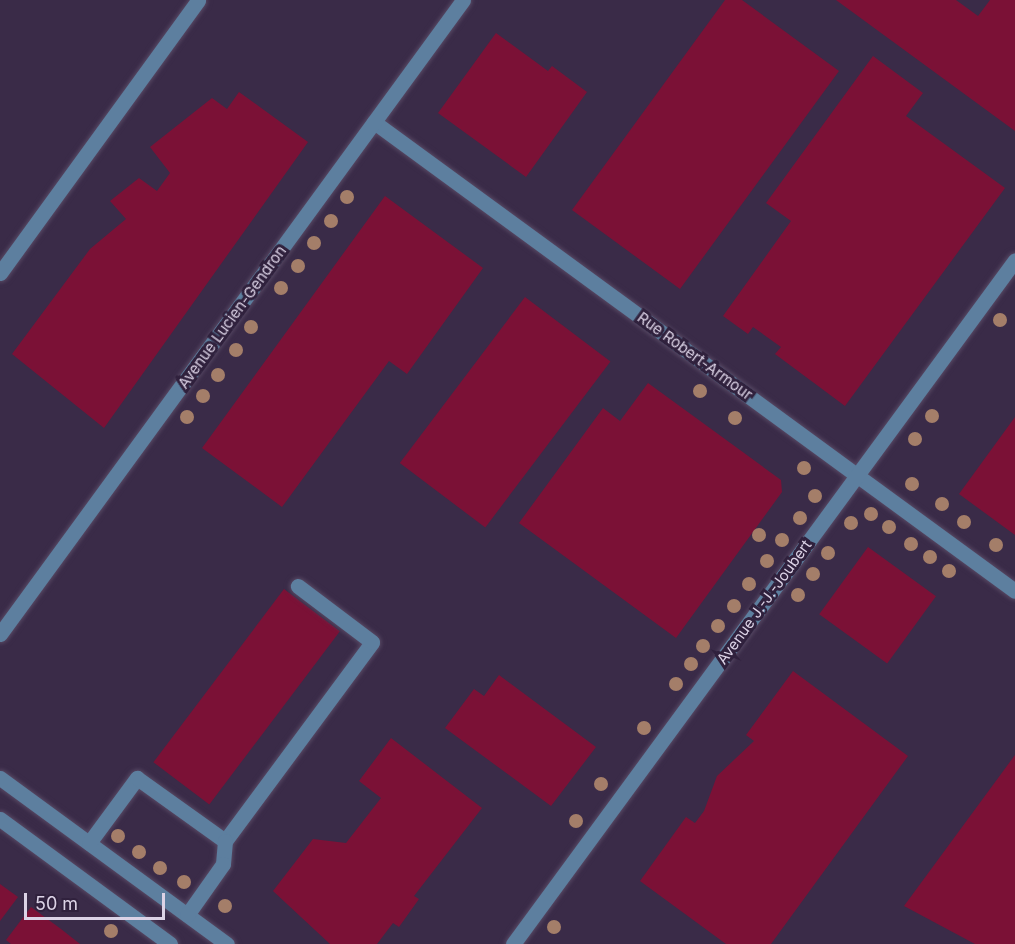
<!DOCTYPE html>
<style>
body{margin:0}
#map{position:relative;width:1015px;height:944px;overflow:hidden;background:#3a2b48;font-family:Inter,sans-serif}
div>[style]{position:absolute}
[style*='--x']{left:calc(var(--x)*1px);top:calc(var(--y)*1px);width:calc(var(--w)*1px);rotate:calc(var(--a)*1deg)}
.building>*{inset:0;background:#7b1136;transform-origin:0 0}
.roads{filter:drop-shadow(0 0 2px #574964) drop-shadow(0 0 2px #574964)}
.minor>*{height:15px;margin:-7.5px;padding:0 7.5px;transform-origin:7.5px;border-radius:7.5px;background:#5d7f9f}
.trees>*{width:14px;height:14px;margin:-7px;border-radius:50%;background:#a47e69}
span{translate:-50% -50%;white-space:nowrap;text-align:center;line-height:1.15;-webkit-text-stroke:6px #30213d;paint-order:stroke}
.street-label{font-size:15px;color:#dcd3e6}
.scale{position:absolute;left:24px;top:893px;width:141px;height:27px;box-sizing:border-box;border:3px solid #dcd3e6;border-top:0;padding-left:8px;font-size:18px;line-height:21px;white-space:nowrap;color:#dcd3e6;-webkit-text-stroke:4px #30213d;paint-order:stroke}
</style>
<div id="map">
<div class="building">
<i style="clip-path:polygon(725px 0,742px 0,839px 71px,680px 289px,572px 210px)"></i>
<i style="clip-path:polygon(836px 0,956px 0,978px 16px,990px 0,1015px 0,1015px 131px)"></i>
<i style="clip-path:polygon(496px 33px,548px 71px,552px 66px,587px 92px,526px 177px,438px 113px)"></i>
<i style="clip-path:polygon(873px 56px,923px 93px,906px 116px,1005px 188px,845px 406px,775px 354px,781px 347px,753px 327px,748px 334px,723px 316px,791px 221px,766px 203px)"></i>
<i style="clip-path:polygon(239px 92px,308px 142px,104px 428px,12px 354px,90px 249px,126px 219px,110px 201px,139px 178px,157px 191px,170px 173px,150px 147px,212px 98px,227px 109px)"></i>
<i style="clip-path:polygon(385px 196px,483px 268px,407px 374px,389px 361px,282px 507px,202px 448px)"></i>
<i style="left:525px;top:297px;width:107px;height:208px;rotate:37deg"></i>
<i style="clip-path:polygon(648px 383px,781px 480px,782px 492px,676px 638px,519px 523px,603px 408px,620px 421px)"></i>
<i style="clip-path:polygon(1015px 417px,1015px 535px,959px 494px)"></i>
<i style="left:868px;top:547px;width:84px;height:83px;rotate:36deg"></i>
<i style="left:284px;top:589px;width:70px;height:217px;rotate:37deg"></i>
<i style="clip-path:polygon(793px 671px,908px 756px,771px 944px,726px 944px,640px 881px,686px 817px,695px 823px,704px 811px,717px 776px,754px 741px,746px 735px)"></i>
<i style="clip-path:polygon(499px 675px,596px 747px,551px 806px,445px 728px,474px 689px,484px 696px)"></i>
<i style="clip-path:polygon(391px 738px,482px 808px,414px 896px,419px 899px,399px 927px,393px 923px,377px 944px,330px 944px,273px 891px,313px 839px,346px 843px,381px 798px,359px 781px)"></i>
<i style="clip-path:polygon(1015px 755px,1015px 944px,975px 944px,904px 906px)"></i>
<i style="clip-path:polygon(0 884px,18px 897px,0 921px)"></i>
<i style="clip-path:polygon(31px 907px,61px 929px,80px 944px,11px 944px,6px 940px)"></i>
</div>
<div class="roads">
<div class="minor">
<i style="--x:374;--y:122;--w:794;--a:36.19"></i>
<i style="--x:0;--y:273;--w:337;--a:-54"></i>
<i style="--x:0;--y:634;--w:785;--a:-53.86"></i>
<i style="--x:0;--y:778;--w:281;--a:36.2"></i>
<i style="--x:0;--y:819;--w:211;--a:36.3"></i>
<i style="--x:225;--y:841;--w:247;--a:-53.5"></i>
<i style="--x:372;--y:642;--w:93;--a:-142.9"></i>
<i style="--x:89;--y:843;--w:81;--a:-53.6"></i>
<i style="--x:137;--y:778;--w:108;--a:35.6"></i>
<i style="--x:225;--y:841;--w:23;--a:95"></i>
<i style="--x:223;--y:864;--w:62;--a:125.2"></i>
<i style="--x:513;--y:944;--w:848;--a:-53.72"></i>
</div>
</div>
<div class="trees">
<i style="left:347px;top:197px"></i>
<i style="left:331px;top:221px"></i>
<i style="left:314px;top:243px"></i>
<i style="left:298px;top:266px"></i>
<i style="left:281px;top:288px"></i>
<i style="left:1000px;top:320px"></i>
<i style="left:251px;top:327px"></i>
<i style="left:236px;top:350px"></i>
<i style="left:218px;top:375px"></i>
<i style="left:700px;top:391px"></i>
<i style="left:203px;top:396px"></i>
<i style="left:932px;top:416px"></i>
<i style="left:187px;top:417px"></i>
<i style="left:735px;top:418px"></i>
<i style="left:915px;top:439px"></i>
<i style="left:804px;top:468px"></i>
<i style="left:912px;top:484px"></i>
<i style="left:815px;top:496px"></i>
<i style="left:942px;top:504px"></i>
<i style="left:871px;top:514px"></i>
<i style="left:800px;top:518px"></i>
<i style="left:964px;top:522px"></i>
<i style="left:851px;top:523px"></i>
<i style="left:889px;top:527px"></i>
<i style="left:759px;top:535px"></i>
<i style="left:782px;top:540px"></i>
<i style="left:911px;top:544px"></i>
<i style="left:996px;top:545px"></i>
<i style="left:828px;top:553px"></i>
<i style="left:930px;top:557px"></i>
<i style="left:767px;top:561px"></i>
<i style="left:949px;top:571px"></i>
<i style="left:813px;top:574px"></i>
<i style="left:749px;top:584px"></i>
<i style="left:798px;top:595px"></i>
<i style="left:734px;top:606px"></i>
<i style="left:718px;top:626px"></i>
<i style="left:703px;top:646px"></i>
<i style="left:691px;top:664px"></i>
<i style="left:676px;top:684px"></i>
<i style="left:644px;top:728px"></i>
<i style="left:601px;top:784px"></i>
<i style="left:576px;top:821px"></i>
<i style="left:118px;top:836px"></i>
<i style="left:139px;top:852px"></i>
<i style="left:160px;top:868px"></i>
<i style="left:184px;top:882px"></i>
<i style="left:225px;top:906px"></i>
<i style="left:554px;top:927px"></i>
<i style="left:111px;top:931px"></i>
</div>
<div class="street-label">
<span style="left:232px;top:317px;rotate:-54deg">Avenue Lucien-Gendron</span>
<span style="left:695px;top:356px;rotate:36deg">Rue Robert-Armour</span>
<span style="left:764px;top:602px;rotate:-54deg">Avenue J.-J.-Joubert</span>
</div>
<div class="scale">50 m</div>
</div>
